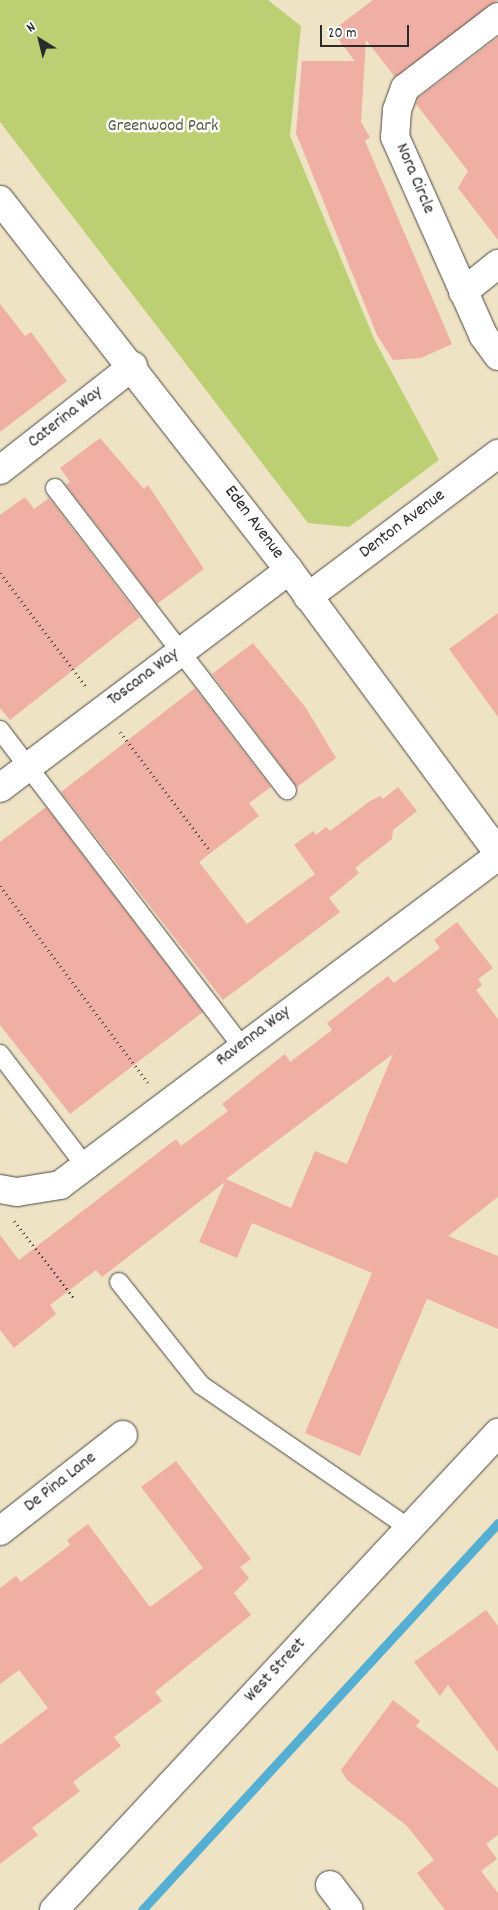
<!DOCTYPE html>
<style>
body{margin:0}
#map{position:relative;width:498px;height:1910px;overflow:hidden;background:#efe3c6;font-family:Dekko,sans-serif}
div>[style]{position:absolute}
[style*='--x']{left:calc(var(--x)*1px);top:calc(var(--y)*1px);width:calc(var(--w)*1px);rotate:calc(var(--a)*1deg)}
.green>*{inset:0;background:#bcd073}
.stream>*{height:9px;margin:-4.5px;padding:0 4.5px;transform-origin:4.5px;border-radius:4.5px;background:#54afd2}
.building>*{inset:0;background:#f0afa4}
.path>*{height:3px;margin-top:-1.5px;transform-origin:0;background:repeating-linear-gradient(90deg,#484742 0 1px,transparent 0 5px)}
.roads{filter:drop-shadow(0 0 1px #484742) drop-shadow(0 0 1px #484742)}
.service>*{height:18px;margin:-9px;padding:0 9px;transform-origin:9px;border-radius:9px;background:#fff}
.minor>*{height:28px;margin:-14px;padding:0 14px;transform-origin:14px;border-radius:14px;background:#fff}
.tertiary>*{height:28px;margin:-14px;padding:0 14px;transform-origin:14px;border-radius:14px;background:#fff}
span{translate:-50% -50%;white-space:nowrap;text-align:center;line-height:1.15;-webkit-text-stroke:5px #fff;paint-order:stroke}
.park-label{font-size:18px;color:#565d41}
.street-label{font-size:18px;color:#2b2b2b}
.north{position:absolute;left:15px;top:15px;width:50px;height:50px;-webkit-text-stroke:4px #fff;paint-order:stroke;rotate:324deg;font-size:14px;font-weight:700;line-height:20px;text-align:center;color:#2b2b2b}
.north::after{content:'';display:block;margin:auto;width:18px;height:22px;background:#2b2b2b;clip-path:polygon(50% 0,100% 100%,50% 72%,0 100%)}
.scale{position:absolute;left:320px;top:25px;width:89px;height:22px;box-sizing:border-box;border:2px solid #2b2b2b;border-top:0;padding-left:6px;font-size:15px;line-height:18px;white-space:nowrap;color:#2b2b2b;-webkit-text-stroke:4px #fff;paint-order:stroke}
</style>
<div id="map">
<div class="green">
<i style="clip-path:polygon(0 0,268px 0,301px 26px,290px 136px,375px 341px,439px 460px,349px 527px,308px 523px,0 122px)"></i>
</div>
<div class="stream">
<i style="--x:142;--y:1910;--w:526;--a:-47.39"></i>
</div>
<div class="building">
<i style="clip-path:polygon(373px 0,498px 0,395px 77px,366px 40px,361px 122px,370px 137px,365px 141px,452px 344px,421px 358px,393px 360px,377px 335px,296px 133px,302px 61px,355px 61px,332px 31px)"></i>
<i style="clip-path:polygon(498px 37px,498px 240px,458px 188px,468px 171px,416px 104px,418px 98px)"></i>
<i style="clip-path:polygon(0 304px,25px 336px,31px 332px,67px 381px,0 432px)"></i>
<i style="clip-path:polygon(100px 438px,144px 489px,148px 485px,204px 569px,157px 604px,66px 485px,70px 482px,60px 468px)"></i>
<i style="clip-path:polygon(25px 497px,34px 509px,49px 498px,140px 617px,10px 720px,0 708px,0 515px)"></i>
<i style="clip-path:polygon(498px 613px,498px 717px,449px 649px)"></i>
<i style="clip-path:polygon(253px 643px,306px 708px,336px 758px,297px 787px,212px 674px)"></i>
<i style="clip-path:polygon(195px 688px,271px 787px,249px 803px,259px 816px,199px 862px,247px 924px,315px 874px,294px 845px,313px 831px,316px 835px,326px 827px,330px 831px,370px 801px,380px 796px,383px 799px,398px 787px,417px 811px,393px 830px,392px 839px,355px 868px,359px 873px,329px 898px,340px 912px,223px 1000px,61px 792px)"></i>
<i style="clip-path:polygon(46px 807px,203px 1012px,70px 1114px,0 1025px,0 842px)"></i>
<i style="clip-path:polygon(evenodd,457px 922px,493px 968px,478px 979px,482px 985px,476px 990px,498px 1019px,498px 1197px,448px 1236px,498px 1256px,498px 1329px,427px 1299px,360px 1456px,305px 1433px,372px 1273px,252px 1223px,237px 1258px,199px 1242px,225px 1182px,102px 1277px,96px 1270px,50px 1305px,56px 1314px,14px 1348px,0 1330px,0 1235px,19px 1260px,176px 1139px,181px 1146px,228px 1111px,222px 1104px,285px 1054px,290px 1062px,332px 1030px,327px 1023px,388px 976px,394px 983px,440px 948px,434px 940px,457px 922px,393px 1054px,347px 1164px,315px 1151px,291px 1208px,226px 1179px,393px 1054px)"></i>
<i style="clip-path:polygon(176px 1461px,251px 1559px,240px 1567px,249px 1578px,234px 1593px,251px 1615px,155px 1692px,162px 1701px,114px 1737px,121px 1746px,73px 1782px,80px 1791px,32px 1828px,38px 1835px,0 1864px,0 1745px,48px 1708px,19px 1670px,0 1684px,0 1588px,16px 1576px,21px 1582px,70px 1545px,67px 1540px,88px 1524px,150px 1607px,203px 1568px,141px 1487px)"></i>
<i style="clip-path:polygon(486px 1610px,498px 1626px,498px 1752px,448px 1685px,440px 1696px,414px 1662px)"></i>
<i style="clip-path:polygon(393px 1700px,420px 1721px,416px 1726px,498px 1788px,498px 1835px,486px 1844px,497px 1859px,481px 1871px,498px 1893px,498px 1910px,445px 1910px,417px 1873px,434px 1860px,407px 1826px,347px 1780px,341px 1770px)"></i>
</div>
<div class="path">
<i style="--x:0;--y:573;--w:143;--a:53"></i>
<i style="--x:120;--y:732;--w:149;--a:52.9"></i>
<i style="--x:0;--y:886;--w:246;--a:53.1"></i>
<i style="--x:14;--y:1221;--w:98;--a:52.1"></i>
</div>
<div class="roads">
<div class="service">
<i style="--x:55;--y:488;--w:381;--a:52.5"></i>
<i style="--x:0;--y:730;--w:398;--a:52.6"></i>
<i style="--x:0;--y:1054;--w:142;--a:52.7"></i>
<i style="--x:119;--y:1282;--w:132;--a:51.5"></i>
<i style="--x:201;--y:1385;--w:252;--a:34.5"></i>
</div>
<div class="minor">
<i style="--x:498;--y:17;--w:117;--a:142.6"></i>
<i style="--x:405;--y:88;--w:23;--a:110"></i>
<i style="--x:397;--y:110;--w:27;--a:94"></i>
<i style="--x:395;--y:137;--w:217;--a:66"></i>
<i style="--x:483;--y:335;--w:26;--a:54"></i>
<i style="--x:463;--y:292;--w:45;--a:-38.7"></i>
<i style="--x:0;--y:470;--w:169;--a:-38"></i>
<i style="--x:308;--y:597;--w:238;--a:-37"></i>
<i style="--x:0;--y:788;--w:362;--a:-37"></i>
<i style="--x:0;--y:1189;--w:17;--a:10"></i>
<i style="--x:17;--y:1192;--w:44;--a:-9.2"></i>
<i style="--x:60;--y:1185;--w:548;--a:-36.91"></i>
<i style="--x:0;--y:1531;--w:156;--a:-38"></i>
<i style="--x:330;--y:1885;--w:31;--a:53"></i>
<i style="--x:54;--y:1910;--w:652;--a:-47.05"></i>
</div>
<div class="tertiary">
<i style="--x:0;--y:200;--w:469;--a:52"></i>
<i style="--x:289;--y:570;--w:351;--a:53.5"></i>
</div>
</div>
<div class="park-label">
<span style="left:163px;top:127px">Greenwood Park</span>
</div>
<div class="street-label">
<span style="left:414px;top:179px;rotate:67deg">Nora Circle</span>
<span style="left:66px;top:418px;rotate:-38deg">Caterina Way</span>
<span style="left:253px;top:523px;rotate:53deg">Eden Avenue</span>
<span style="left:403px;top:525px;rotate:-37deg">Denton Avenue</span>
<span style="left:144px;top:678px;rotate:-37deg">Toscana Way</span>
<span style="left:254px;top:1037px;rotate:-37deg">Ravenna Way</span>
<span style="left:61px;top:1483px;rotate:-38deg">De Pina Lane</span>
<span style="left:276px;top:1671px;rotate:-47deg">West Street</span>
</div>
<div class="north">N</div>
<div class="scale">20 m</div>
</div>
